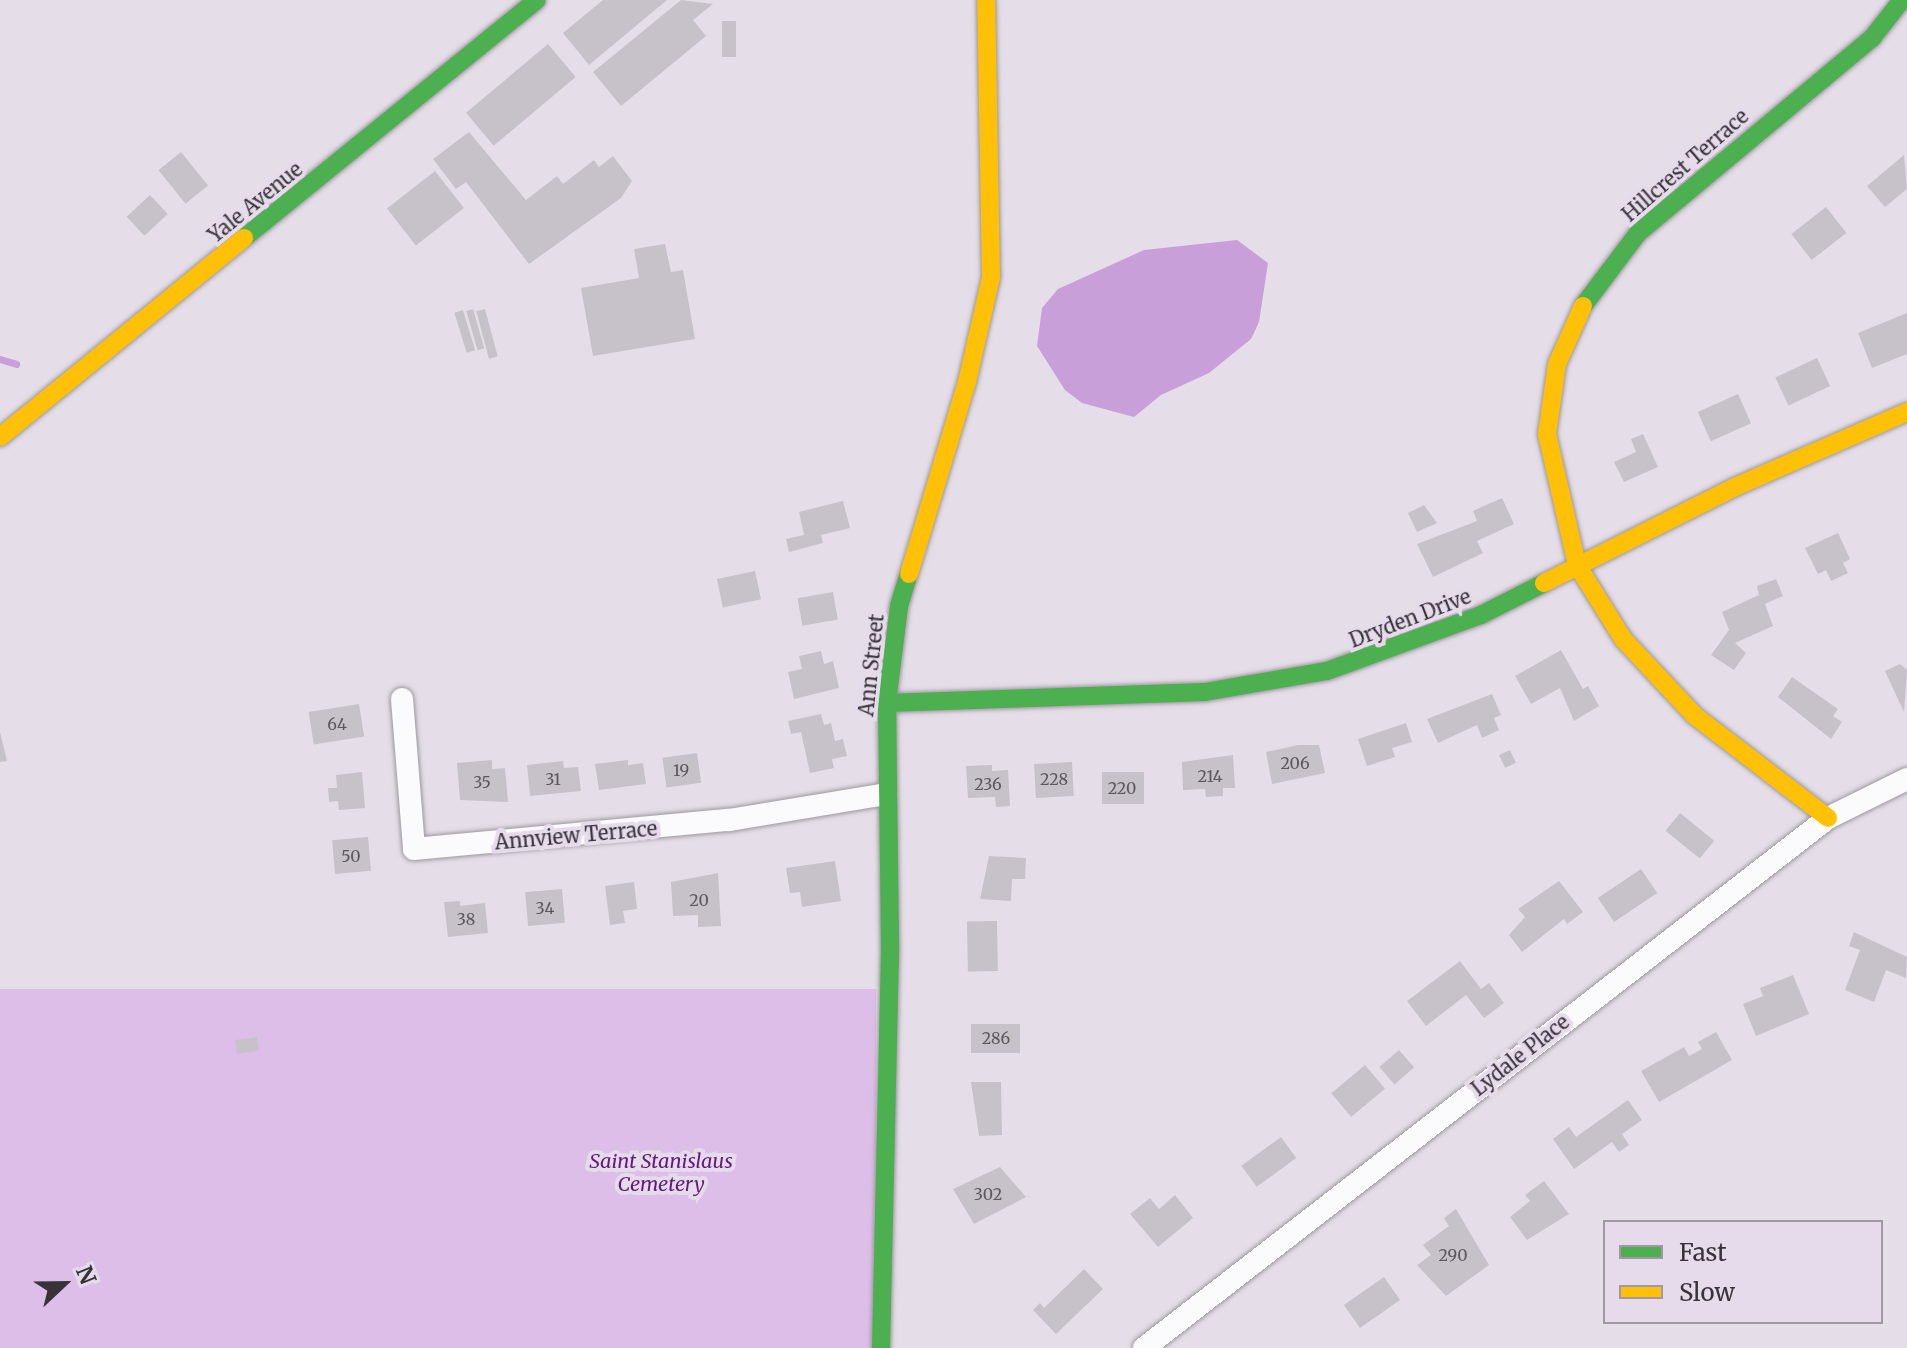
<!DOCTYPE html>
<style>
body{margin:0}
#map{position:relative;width:1907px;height:1348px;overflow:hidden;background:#e5dee8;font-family:Merriweather,serif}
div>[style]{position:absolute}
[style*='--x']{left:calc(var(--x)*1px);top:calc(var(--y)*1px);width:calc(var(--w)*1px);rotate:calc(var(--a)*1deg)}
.green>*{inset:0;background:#ddbee9;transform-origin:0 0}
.water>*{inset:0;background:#c99fd9}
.stream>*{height:7px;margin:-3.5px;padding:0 3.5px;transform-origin:3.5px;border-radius:3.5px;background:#c99fd9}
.building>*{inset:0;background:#c7c2c9;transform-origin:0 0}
.roads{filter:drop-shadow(0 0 2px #9d989f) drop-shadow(0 0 2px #9d989f)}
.street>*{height:22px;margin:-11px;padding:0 11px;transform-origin:11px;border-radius:11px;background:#fbfafc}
.fast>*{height:18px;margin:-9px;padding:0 9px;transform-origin:9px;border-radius:9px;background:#4caf50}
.slow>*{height:18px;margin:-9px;padding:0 9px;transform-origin:9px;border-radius:9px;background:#ffc107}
span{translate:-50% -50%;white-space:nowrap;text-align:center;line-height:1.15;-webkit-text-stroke:8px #e6dbeb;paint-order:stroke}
.number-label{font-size:16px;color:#5b575d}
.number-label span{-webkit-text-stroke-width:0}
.street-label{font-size:20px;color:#373339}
.park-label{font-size:20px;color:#631b7a;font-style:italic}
.legend{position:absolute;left:1603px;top:1220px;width:280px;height:104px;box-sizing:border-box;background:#e6dbeb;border:2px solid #a098a4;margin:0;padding:10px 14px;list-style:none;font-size:24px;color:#373339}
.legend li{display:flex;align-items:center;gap:16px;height:40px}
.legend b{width:40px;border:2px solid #a098a4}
.north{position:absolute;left:24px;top:1244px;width:80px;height:80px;-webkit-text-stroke:6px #e6dbeb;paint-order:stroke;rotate:68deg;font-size:22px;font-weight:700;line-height:32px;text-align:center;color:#373339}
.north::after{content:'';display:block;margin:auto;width:28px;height:36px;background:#373339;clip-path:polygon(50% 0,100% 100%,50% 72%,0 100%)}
</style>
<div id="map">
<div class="green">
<i style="left:876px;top:989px;width:359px;height:877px;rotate:90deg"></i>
</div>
<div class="water">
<i style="clip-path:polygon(1237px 240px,1268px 263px,1259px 322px,1251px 339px,1209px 373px,1161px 395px,1134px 417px,1082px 403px,1065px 390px,1037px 346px,1042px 308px,1058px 289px,1144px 250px)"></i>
</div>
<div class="stream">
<i style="--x:0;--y:359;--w:17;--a:17"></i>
</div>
<div class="building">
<i style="clip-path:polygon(603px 0,667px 0,589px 65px,563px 33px)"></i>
<i style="clip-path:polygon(681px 0,713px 4px,693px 20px,706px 36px,621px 106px,593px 72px)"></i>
<i style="left:722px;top:21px;width:14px;height:36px"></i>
<i style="left:548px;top:44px;width:43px;height:107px;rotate:50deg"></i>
<i style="clip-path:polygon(469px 132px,526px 200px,557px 176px,563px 184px,594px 160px,599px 167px,613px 156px,632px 181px,621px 198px,529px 264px,466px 182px,456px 189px,433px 159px)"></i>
<i style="left:181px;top:152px;width:43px;height:29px;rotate:51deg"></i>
<i style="clip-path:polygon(1904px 155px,1907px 189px,1885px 207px,1867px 186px)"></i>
<i style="left:435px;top:171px;width:47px;height:61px;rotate:52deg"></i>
<i style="left:150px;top:195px;width:26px;height:32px;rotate:47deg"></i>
<i style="left:1826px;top:207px;width:33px;height:44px;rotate:52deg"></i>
<i style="clip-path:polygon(665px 244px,671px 272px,683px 270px,695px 339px,593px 356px,581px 288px,639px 278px,634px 249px)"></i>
<i style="left:473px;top:309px;width:41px;height:7px;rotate:74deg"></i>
<i style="left:485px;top:309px;width:49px;height:9px;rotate:75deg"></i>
<i style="left:463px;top:310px;width:42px;height:9px;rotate:73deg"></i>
<i style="clip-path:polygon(1907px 313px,1907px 354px,1872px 368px,1858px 333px)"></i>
<i style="left:1817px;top:358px;width:31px;height:46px;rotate:65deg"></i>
<i style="left:1738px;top:394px;width:32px;height:44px;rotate:66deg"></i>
<i style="clip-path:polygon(1643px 434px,1658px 467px,1624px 482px,1614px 462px,1636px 452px,1631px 439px)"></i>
<i style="clip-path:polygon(1502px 498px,1514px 524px,1477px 541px,1483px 553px,1433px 577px,1417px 544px,1477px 521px,1473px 511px)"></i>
<i style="clip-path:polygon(843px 501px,850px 528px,821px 535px,823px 543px,789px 552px,786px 539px,804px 535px,799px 512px)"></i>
<i style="clip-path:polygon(1424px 505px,1437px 523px,1417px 532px,1408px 513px)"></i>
<i style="clip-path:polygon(1838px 533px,1850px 559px,1843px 563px,1848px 573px,1831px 581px,1826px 570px,1818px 574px,1805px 548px)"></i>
<i style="left:755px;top:571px;width:29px;height:39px;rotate:78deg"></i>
<i style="clip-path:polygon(1776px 579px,1783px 596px,1765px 604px,1773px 626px,1735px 643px,1746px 653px,1734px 670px,1711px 655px,1729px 630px,1722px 612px,1759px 595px,1757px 586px)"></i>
<i style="left:833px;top:592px;width:28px;height:36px;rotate:80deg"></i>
<i style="clip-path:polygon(1561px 650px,1583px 689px,1588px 686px,1599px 706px,1574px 721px,1560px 688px,1531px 704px,1515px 676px)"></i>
<i style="clip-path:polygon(821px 651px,824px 664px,833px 661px,839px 688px,794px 699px,788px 672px,802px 669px,799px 656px)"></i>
<i style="clip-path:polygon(1900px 664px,1907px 670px,1904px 712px,1885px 671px)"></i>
<i style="clip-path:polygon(1792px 677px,1838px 709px,1833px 716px,1842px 722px,1831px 739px,1778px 697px)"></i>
<i style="clip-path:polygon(1492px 694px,1501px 715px,1494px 718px,1499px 730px,1482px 738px,1477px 725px,1438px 743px,1427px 719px)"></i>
<i style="left:359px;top:704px;width:33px;height:51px;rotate:81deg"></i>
<i style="clip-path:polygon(821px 714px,824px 725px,831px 723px,835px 741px,843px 739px,847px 756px,832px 759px,834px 768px,810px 773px,801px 732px,791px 734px,788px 721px)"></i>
<i style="clip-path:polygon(1406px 723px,1412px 742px,1392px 748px,1395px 757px,1367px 766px,1358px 739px)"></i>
<i style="clip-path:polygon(0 732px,7px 761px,0 762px)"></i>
<i style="clip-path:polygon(1298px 745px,1319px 745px,1325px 773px,1272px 784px,1266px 752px)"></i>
<i style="left:1510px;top:750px;width:14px;height:12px;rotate:65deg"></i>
<i style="left:697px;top:753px;width:30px;height:35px;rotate:82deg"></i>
<i style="clip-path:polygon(1233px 755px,1235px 788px,1223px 788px,1223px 796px,1206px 797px,1205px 789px,1183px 790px,1182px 762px)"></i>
<i style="clip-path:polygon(492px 760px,492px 769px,505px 768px,508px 802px,460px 800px,457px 763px)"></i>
<i style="clip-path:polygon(628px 760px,628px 765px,643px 763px,646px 784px,599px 790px,595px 764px)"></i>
<i style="clip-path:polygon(563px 761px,564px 768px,578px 767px,581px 791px,530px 796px,527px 765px)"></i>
<i style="left:1072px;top:762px;width:34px;height:38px;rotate:87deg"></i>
<i style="clip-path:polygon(992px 765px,992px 771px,1008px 770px,1010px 806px,996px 807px,995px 797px,968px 798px,966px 766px)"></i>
<i style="clip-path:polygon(362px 772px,365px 808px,339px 810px,338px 801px,329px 802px,328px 788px,337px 788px,336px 775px)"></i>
<i style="left:1102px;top:772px;width:42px;height:32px"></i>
<i style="left:1680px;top:813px;width:44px;height:23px;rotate:39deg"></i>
<i style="left:368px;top:837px;width:34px;height:36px;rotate:85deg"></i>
<i style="clip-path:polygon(989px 856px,1026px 858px,1025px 879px,1012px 879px,1011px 901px,980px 899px)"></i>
<i style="clip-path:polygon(835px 861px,841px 901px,802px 907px,800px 892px,790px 893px,786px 868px)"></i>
<i style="left:1641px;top:869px;width:29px;height:52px;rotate:56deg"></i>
<i style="clip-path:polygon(718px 873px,721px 926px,698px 927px,698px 915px,673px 916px,671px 882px)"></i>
<i style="clip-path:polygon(1559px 881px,1583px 912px,1567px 924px,1564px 919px,1522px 952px,1509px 935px,1525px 917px,1518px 909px)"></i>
<i style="clip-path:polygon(634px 882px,637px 909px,623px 911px,625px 923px,610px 925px,605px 886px)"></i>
<i style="left:562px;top:889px;width:34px;height:37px;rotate:85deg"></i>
<i style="clip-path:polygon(460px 901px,460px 906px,485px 903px,488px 933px,448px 937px,444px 902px)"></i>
<i style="left:997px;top:921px;width:50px;height:30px;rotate:89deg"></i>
<i style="clip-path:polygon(1854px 932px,1907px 957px,1906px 978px,1886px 970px,1874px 1002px,1845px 990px,1860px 950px,1849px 946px)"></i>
<i style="clip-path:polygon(1460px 961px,1481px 989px,1489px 983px,1504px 1003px,1484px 1018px,1466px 995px,1426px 1026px,1407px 1001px)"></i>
<i style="clip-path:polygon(1793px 975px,1809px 1014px,1756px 1036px,1743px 1004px,1763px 996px,1760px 988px)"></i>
<i style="left:971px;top:1024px;width:49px;height:29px"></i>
<i style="clip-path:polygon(1716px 1032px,1732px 1060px,1659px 1102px,1641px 1071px,1684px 1047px,1689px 1056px,1702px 1049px,1698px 1042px)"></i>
<i style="left:257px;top:1037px;width:14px;height:22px;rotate:82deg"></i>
<i style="left:1399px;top:1050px;width:23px;height:26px;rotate:49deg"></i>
<i style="left:1365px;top:1065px;width:31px;height:44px;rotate:50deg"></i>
<i style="clip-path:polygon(971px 1082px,1001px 1082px,1002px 1135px,979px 1136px)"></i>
<i style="clip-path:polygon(1628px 1100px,1642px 1120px,1622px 1134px,1629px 1145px,1619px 1152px,1612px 1142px,1574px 1169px,1553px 1139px,1569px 1127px,1576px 1137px)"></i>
<i style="left:1281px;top:1137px;width:26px;height:49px;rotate:54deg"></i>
<i style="clip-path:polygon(1000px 1167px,1026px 1197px,974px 1224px,953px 1189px)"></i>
<i style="clip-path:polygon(1544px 1181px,1569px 1214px,1527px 1240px,1510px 1217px,1530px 1201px,1525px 1195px)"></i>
<i style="clip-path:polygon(1175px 1195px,1193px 1218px,1158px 1247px,1130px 1214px,1150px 1198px,1159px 1209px)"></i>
<i style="clip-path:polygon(1456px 1209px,1489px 1265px,1446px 1296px,1417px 1265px,1431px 1255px,1423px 1245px,1449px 1226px,1444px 1218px)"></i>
<i style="clip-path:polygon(1084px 1269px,1103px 1289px,1056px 1334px,1033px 1310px,1040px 1303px,1044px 1308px)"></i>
<i style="left:1384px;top:1277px;width:28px;height:49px;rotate:55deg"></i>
</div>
<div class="roads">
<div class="street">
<i style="--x:402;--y:699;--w:150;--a:85.4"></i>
<i style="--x:414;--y:849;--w:316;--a:-5.3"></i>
<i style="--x:729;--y:820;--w:159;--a:-9.4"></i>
<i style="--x:1144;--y:1348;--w:865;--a:-37.77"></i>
<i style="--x:1828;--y:818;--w:88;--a:-26.3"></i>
</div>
<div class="fast">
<i style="--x:244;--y:238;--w:377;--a:-39.1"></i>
<i style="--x:1583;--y:306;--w:91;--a:-53"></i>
<i style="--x:1638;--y:233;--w:305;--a:-39.8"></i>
<i style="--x:1872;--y:38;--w:48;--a:-51.7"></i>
<i style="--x:887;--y:703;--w:318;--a:-2"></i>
<i style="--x:1205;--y:692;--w:124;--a:-9.8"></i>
<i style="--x:1327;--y:671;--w:164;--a:-20"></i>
<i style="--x:1481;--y:615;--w:71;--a:-26.9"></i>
<i style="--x:881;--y:1348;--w:402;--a:-88.7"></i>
<i style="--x:890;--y:946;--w:243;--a:-90.7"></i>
<i style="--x:887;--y:703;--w:98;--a:-82.9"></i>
<i style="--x:899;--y:606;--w:34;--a:-73"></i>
</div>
<div class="slow">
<i style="--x:1583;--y:306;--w:64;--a:114.1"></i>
<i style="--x:1557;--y:364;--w:71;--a:98.1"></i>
<i style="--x:1547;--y:434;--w:134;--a:77.1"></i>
<i style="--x:1577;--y:565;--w:87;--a:58.1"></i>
<i style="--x:1623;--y:639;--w:104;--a:46.9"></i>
<i style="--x:1694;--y:715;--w:169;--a:37.5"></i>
<i style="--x:0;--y:437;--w:315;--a:-39.2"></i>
<i style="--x:909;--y:574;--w:201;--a:-73.2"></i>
<i style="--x:967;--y:382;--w:108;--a:-77.1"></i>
<i style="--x:991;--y:277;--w:277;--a:-91"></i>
<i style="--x:1544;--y:583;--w:214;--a:-26.7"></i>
<i style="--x:1735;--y:487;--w:188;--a:-23.6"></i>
</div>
</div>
<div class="number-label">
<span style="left:337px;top:724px">64</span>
<span style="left:1295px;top:763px">206</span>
<span style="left:681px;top:770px">19</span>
<span style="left:1210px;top:776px">214</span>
<span style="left:553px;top:779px">31</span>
<span style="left:1054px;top:779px">228</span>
<span style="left:482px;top:782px">35</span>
<span style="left:988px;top:784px">236</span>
<span style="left:1122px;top:788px">220</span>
<span style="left:351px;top:856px">50</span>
<span style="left:699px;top:900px">20</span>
<span style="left:545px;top:908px">34</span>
<span style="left:466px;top:919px">38</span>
<span style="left:996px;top:1038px">286</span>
<span style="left:988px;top:1194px">302</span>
<span style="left:1453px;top:1255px">290</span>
</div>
<div class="street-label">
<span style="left:1685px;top:165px;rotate:-41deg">Hillcrest Terrace</span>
<span style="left:255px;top:202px;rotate:-39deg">Yale Avenue</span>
<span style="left:1410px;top:618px;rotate:-21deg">Dryden Drive</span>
<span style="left:871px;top:665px;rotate:-84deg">Ann Street</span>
<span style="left:576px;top:835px;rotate:-5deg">Annview Terrace</span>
<span style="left:1520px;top:1055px;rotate:-38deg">Lydale Place</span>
</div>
<div class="park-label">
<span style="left:661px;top:1172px">Saint Stanislaus<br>Cemetery</span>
</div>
<ul class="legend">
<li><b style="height:10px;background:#4caf50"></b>Fast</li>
<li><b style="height:10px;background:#ffc107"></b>Slow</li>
</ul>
<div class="north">N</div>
</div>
